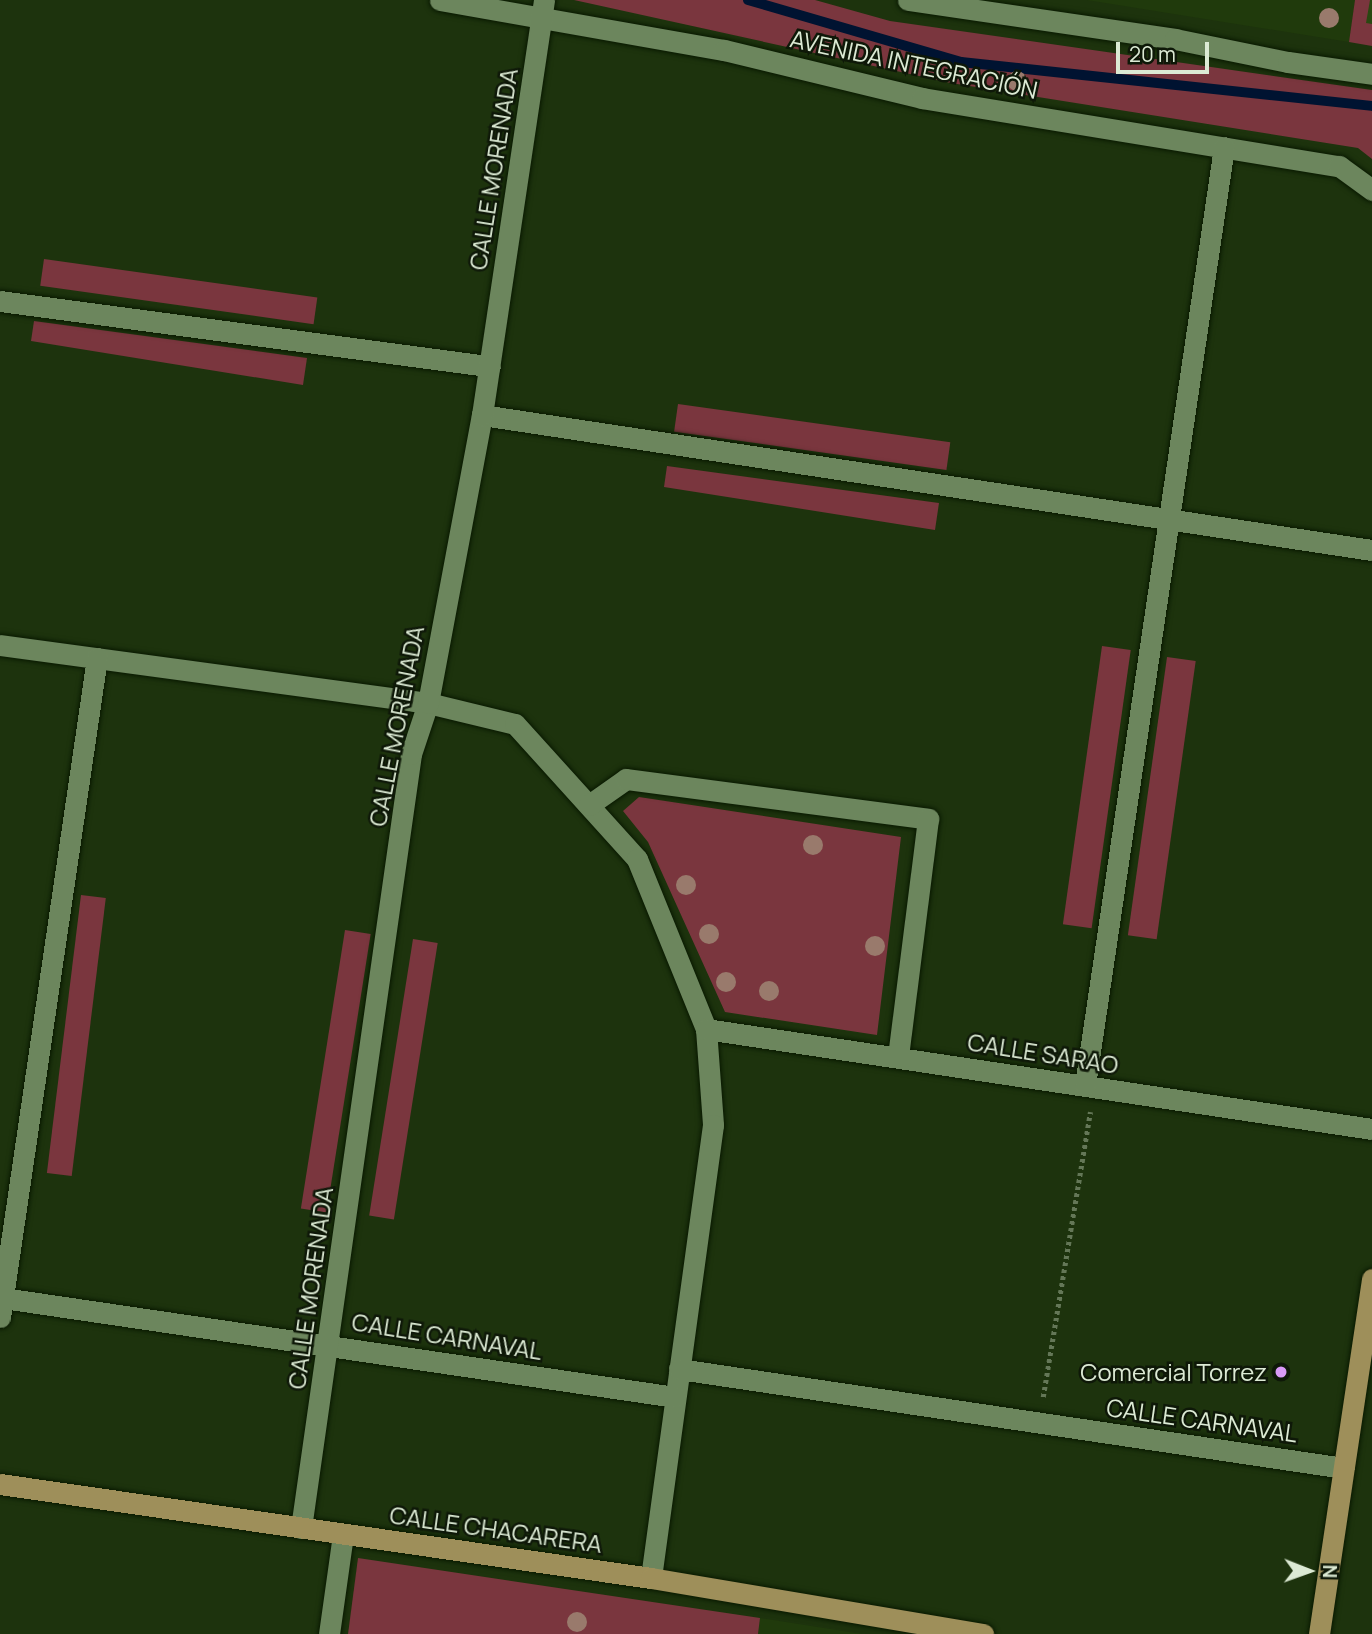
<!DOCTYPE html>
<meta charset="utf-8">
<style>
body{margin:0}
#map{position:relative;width:1372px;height:1634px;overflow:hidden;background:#1d330d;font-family:Manrope,sans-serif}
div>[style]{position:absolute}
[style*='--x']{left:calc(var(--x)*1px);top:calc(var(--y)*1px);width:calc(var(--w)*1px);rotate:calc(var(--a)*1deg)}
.built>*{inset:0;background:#203a0c}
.green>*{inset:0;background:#7a363e;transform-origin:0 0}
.stream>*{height:10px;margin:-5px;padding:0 5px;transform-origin:5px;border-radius:5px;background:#001331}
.building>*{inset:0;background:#294811}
.path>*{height:4.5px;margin-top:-2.25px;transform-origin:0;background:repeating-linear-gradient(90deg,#647757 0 3.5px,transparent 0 7px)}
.roads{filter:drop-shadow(0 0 2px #091900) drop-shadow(0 0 2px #091900)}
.minor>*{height:21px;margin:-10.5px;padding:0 10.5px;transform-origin:10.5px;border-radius:10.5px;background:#6c865d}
.major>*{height:21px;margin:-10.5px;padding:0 10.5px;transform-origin:10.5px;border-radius:10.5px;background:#9e8f5a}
.trees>*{width:20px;height:20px;margin:-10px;border-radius:50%;background:#997a6c}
.dots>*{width:19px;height:19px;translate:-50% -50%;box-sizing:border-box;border:4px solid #0e1808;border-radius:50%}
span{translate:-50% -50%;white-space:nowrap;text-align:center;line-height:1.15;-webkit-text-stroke:5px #0e1808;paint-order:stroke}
.street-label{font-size:24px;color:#dcead4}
.poi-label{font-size:24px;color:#dcead4}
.right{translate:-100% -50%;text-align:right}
.north{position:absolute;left:1274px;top:1536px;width:70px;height:70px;-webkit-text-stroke:5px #0e1808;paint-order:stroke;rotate:91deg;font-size:19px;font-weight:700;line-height:28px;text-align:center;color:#dcead4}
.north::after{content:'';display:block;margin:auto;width:24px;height:32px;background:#dcead4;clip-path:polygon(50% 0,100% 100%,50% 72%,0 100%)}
.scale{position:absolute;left:1116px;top:42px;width:93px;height:32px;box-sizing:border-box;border:4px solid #dcead4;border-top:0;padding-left:9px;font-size:21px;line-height:24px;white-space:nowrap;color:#dcead4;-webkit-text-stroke:5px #0e1808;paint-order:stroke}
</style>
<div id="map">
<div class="built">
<i style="clip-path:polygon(1087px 0,1355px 0,1349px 42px)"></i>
<i style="clip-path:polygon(760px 1618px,862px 1634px,758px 1634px)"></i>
</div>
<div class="green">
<i style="clip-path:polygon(574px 0,815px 0,890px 21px,1372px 90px,1372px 159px,1358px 148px,951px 83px)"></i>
<i style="clip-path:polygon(1355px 0,1372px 0,1372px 46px,1349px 42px)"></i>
<i style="left:44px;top:259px;width:276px;height:27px;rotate:8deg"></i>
<i style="clip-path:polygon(34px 321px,307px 358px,303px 385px,31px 341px)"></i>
<i style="left:678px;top:404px;width:275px;height:28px;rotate:8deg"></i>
<i style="clip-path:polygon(667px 466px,939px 503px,935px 530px,664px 487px)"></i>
<i style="left:1102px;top:646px;width:29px;height:281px;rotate:8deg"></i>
<i style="left:1167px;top:657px;width:29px;height:281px;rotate:8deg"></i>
<i style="clip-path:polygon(639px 797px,901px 837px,877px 1035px,725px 1012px,648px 842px,623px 811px)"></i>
<i style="left:81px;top:895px;width:25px;height:280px;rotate:7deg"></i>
<i style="left:345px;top:930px;width:26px;height:282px;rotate:9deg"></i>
<i style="left:413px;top:939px;width:25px;height:280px;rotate:9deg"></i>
<i style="clip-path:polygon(358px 1558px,760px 1618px,758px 1634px,348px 1634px)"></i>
</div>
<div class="stream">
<i style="--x:748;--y:0;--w:222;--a:16.2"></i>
<i style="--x:961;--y:62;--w:413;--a:6.1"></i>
</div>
<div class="building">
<i style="clip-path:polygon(1370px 0,1372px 0,1372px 24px,1366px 23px)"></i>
</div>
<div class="path">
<i style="--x:1043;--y:1397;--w:289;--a:-80.6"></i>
</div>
<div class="roads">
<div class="minor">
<i style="--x:440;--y:0;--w:288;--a:10"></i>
<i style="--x:724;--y:50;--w:204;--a:13.6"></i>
<i style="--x:922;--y:98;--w:423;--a:9.3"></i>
<i style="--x:1339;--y:166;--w:41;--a:36"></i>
<i style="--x:908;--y:0;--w:270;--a:8.3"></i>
<i style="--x:1175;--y:39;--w:115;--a:11.5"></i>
<i style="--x:1288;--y:62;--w:85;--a:8.1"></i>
<i style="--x:0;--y:301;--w:494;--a:7.6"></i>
<i style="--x:482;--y:415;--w:900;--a:8.63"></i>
<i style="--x:0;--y:645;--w:432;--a:7.7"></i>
<i style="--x:428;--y:703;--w:89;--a:13.6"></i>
<i style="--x:515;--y:724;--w:182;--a:47.9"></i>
<i style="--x:637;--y:859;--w:183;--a:67.9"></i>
<i style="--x:706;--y:1029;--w:96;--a:85.8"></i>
<i style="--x:713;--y:1125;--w:457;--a:97.8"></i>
<i style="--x:589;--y:805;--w:45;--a:-35.1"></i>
<i style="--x:626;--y:779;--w:305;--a:7.5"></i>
<i style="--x:928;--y:819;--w:240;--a:97.2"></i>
<i style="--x:706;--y:1029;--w:673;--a:8.54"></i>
<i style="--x:1085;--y:1085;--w:948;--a:-81.57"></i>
<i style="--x:3;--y:1298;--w:679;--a:8.38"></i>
<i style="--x:0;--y:1317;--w:666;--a:-81.63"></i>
<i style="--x:679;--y:1369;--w:672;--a:8.47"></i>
<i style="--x:301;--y:1528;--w:782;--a:-81.91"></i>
<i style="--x:411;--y:754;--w:54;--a:-71.6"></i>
<i style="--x:428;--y:703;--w:293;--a:-79.4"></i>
<i style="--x:482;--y:415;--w:420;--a:-81.5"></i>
<i style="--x:329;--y:1634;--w:101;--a:-82"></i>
</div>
<div class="major">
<i style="--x:0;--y:1484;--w:658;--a:8.22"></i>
<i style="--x:651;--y:1578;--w:337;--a:9.6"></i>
<i style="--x:1319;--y:1634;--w:359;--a:-81.5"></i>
</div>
</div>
<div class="trees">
<i style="left:1329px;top:18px"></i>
<i style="left:1017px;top:81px"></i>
<i style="left:813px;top:845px"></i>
<i style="left:686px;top:885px"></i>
<i style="left:709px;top:934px"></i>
<i style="left:875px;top:946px"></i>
<i style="left:726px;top:982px"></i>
<i style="left:769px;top:991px"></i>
<i style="left:577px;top:1622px"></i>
</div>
<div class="dots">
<i style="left:1281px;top:1372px;background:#d99af7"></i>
</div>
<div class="street-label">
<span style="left:914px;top:64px;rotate:12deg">AVENIDA INTEGRACIÓN</span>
<span style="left:493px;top:169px;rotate:-81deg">CALLE MORENADA</span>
<span style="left:396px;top:726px;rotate:-79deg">CALLE MORENADA</span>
<span style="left:1043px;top:1053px;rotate:9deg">CALLE SARAO</span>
<span style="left:310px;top:1288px;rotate:-82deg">CALLE MORENADA</span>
<span style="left:447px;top:1336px;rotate:9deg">CALLE CARNAVAL</span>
<span style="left:1202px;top:1420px;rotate:8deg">CALLE CARNAVAL</span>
<span style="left:496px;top:1529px;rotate:8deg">CALLE CHACARERA</span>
</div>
<div class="poi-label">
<span class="right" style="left:1267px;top:1372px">Comercial Torrez</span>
</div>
<div class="north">N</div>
<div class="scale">20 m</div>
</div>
